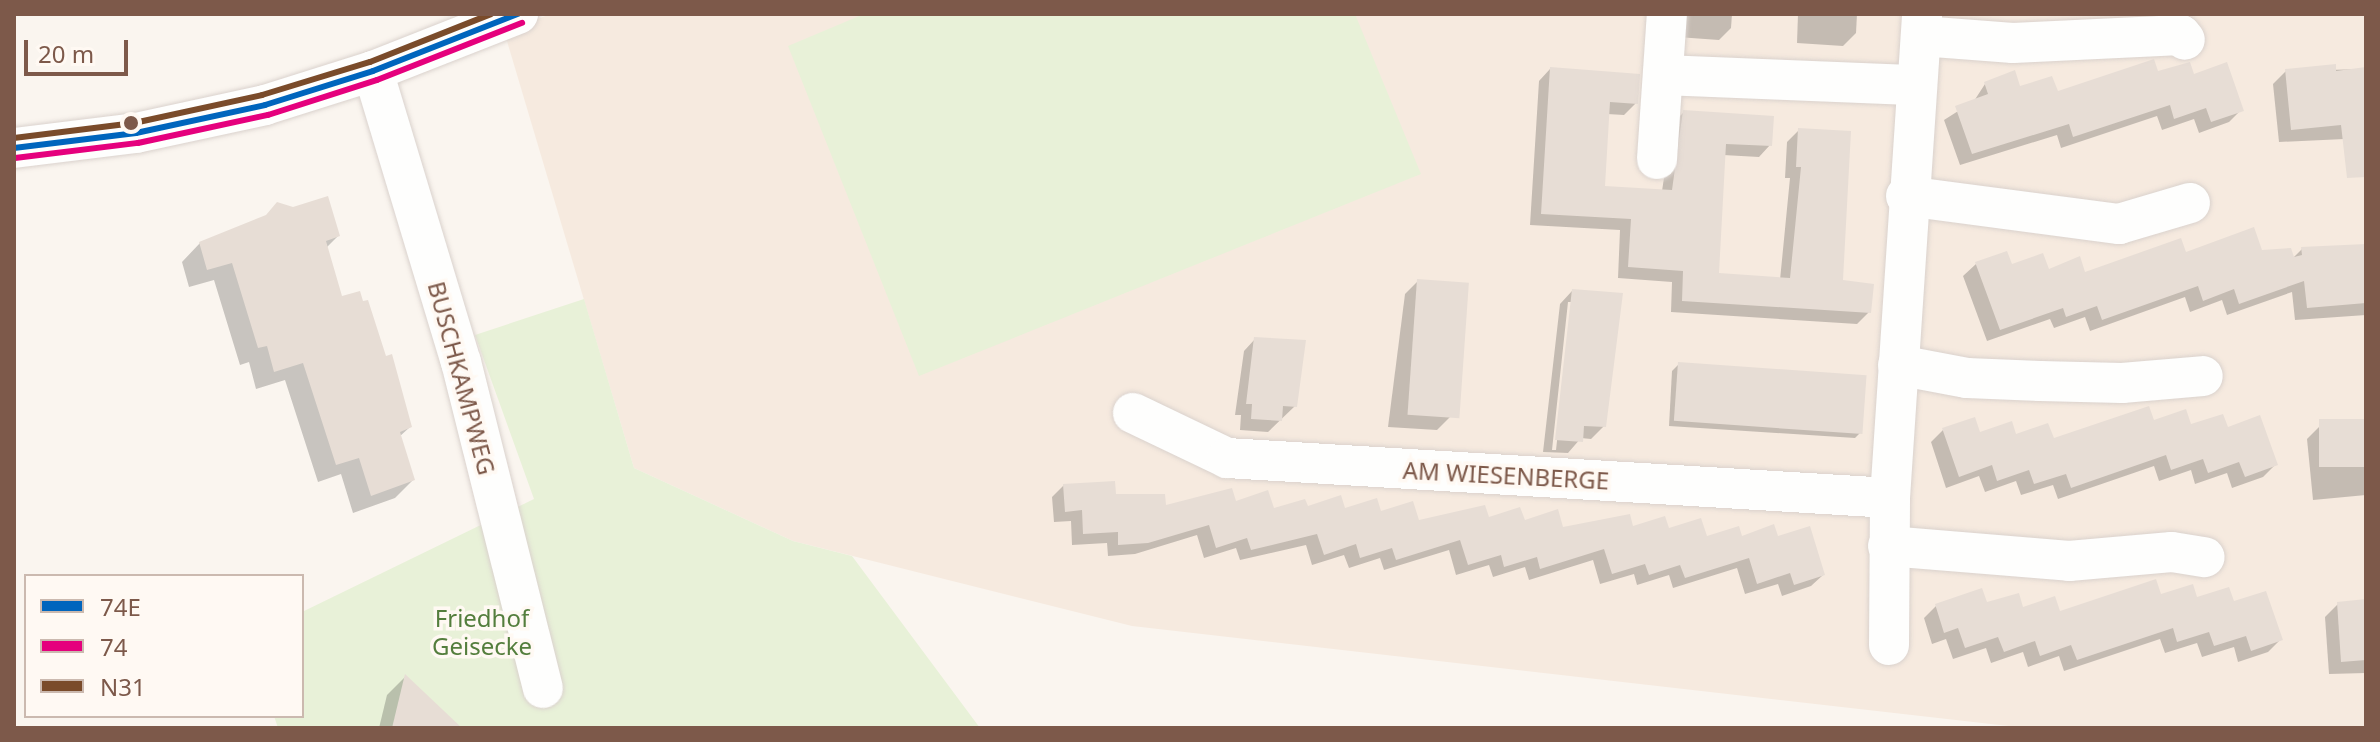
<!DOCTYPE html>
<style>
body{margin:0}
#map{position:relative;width:2380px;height:742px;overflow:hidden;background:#faf5ef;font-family:"Noto Sans",sans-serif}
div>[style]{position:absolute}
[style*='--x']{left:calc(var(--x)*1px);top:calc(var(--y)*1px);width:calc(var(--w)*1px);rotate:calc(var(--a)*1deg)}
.residential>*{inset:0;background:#f6eadf}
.green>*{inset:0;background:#e8f1d8}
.shadow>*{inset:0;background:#0003}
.building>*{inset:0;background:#e7ddd5;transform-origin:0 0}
.roads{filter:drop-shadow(0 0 2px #dad2cd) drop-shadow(0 0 2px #dad2cd)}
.street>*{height:40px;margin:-20px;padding:0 20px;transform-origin:20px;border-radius:20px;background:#fefefd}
.bus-1>*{height:6px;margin:-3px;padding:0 3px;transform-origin:3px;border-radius:3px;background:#0065bd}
.bus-2>*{height:6px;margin:-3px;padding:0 3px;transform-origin:3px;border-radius:3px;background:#e5007d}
.bus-3>*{height:6px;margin:-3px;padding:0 3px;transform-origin:3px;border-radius:3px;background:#7a4b2a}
.dots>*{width:22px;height:22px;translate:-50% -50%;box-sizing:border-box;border:4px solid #fff9f3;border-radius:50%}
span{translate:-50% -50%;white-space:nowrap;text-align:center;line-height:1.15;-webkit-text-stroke:7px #fff9f3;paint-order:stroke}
.street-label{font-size:24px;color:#7d594a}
.park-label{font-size:24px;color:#547e3d}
.frame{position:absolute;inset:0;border:16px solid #7d594a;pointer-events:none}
.legend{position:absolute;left:24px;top:574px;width:280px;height:144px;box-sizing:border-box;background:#fff9f3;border:2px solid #cbb9af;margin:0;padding:10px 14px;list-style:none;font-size:24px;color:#7d594a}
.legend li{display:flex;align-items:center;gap:16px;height:40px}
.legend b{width:40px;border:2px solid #cbb9af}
.scale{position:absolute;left:24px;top:40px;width:104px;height:36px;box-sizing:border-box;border:4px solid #7d594a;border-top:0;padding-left:10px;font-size:24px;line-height:28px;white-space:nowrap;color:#7d594a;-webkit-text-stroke:6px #fff9f3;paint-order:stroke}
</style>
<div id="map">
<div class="residential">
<i style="clip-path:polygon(551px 14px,2366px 14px,2366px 728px,2026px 728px,1132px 626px,793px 541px,634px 468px,504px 31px)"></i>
</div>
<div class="green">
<i style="clip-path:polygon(864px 14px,1355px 14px,1421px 174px,919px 376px,788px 46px)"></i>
<i style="clip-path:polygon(584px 299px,634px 468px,793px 541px,852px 556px,980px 728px,278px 728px,274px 716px,302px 716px,302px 612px,534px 499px,475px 335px)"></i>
</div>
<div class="shadow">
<i style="clip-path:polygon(1673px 14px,1732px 14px,1731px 28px,1719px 40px,1677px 37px)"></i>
<i style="clip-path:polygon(1798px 14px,1857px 14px,1856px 33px,1843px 46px,1797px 43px)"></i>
<i style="clip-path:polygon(1550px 69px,1636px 103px,1624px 115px,1607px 114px,1602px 188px,1662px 191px,1672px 124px,1684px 112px,1770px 145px,1759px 157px,1723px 155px,1717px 275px,1780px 280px,1790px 178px,1785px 178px,1787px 142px,1799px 130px,1840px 282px,1869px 312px,1857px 324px,1671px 312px,1672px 282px,1618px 278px,1620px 230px,1530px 225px,1539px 81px)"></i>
<i style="clip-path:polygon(2366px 69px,2366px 138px,2279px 142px,2273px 84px,2286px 71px)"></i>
<i style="clip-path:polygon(2156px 73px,2193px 76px,2241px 110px,2229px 122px,2199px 133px,2194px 119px,2162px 130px,2157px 116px,2061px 148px,2057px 135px,1960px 165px,1944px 120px,1974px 101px,1985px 84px,2057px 94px)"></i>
<i style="clip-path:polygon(338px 236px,326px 248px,341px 299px,410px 427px,399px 437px,413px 480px,395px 498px,353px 513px,341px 474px,318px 482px,285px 380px,256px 389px,249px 362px,240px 365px,214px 280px,189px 287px,182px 262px,200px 243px)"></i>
<i style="clip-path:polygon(2366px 246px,2366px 315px,2295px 320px,2292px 292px,2227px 315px,2222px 300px,2190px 312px,2185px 297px,2090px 331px,2085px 317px,2054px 328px,2050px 319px,1987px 341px,1963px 276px,1976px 264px,2084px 275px,2185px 255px,2261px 253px,2293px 258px,2302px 249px)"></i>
<i style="clip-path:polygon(1418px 281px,1450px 417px,1437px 430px,1388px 427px,1405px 294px)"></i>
<i style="clip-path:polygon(evenodd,1572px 291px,1604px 426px,1591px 439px,1581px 438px,1568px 453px,1543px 452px,1560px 304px,1572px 291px,1568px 302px,1572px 302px,1556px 450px,1552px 450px,1568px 302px)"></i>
<i style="clip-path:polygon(1255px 339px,1295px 406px,1268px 432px,1240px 430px,1241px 415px,1235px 415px,1244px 351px)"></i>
<i style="clip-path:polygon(1679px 364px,1861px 432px,1855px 438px,1669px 426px,1672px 371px)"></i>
<i style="clip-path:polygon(2153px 423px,2226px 429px,2276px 464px,2263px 477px,2232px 488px,2227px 473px,2195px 484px,2191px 470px,2159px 481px,2154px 466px,2058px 499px,2053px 485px,2021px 495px,2016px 481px,1985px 492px,1979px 476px,1946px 488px,1931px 442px,1943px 430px,2052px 441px)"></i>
<i style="clip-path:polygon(2366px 423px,2366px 495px,2313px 500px,2307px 439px,2320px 426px)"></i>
<i style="clip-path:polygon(1064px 485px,1164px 508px,1235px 503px,1273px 511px,1379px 513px,1417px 523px,1487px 519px,1562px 530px,1632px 528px,1706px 539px,1776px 538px,1823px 575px,1811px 586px,1782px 596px,1778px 584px,1745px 594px,1737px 568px,1673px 588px,1669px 575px,1637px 585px,1634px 574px,1600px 584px,1593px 560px,1529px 580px,1525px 567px,1493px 577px,1489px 565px,1456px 575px,1449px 550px,1384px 570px,1380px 558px,1349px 568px,1344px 555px,1312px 565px,1306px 545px,1240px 560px,1236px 548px,1204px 558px,1197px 535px,1135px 554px,1108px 556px,1107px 543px,1072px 545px,1071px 521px,1054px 522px,1052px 497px)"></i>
<i style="clip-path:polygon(2160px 597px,2233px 604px,2280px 640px,2268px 652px,2238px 662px,2234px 647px,2202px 657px,2197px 643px,2165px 653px,2160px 639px,2064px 671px,2059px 656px,2028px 667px,2023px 652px,1991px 663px,1986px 648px,1953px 659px,1946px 639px,1932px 644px,1924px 618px,1936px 606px,1986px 604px,2059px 614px)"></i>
<i style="clip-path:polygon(2366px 602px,2366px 673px,2329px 674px,2325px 617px,2338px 604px)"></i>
<i style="clip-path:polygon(405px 677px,442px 728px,379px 728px,387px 695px)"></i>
</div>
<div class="building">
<i style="clip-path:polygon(2154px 59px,2158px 71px,2190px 62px,2194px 74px,2227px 62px,2244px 111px,2211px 122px,2206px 108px,2174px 119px,2170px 105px,2073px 137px,2069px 124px,1972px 154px,1955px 106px,1988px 94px,1984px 82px,2015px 70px,2020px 86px,2052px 76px,2058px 91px)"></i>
<i style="clip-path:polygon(2336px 64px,2336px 71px,2366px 67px,2366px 177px,2347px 178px,2341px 125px,2291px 130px,2285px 69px)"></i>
<i style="clip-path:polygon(1550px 67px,1640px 74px,1638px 104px,1610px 102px,1605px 186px,1672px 190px,1683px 110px,1774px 116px,1772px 146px,1726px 144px,1719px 273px,1790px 278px,1801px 167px,1796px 167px,1798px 128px,1851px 131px,1843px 280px,1874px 284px,1871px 313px,1682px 301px,1683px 271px,1628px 267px,1631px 219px,1541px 214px)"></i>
<i style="clip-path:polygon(328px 196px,340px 236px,326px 241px,342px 296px,360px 291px,363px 301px,368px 300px,386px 356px,392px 354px,412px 427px,400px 432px,415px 480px,371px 496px,359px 458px,336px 465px,303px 363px,274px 372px,267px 346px,258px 348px,232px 263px,207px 270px,199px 242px,266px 215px,277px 202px,293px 207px)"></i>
<i style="clip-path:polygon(2254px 227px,2262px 250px,2291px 248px,2294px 257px,2302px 255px,2301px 247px,2366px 244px,2366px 303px,2307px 308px,2304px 281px,2239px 304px,2234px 289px,2203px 301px,2198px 286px,2102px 320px,2097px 306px,2066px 317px,2063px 308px,2000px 330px,1975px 262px,2007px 251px,2012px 264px,2043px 253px,2049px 269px,2080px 256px,2085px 272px,2181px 238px,2186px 252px)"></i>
<i style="left:1417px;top:279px;width:52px;height:136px;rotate:4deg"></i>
<i style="clip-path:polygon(1572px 289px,1623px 293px,1606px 427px,1584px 426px,1583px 442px,1555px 440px)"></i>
<i style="clip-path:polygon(1254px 337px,1306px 340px,1297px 407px,1283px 406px,1282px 421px,1251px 419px,1252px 404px,1246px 404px)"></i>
<i style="left:1678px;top:362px;width:189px;height:59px;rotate:4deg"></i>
<i style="clip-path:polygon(2149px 406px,2154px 420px,2186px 409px,2191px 424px,2223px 414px,2228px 427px,2260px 415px,2278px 465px,2245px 477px,2239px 462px,2208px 473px,2203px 459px,2171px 470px,2166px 455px,2071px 488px,2066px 474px,2034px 484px,2029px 470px,1997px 481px,1992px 465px,1959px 477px,1942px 428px,1975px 417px,1980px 432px,2012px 421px,2016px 434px,2048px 423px,2054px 438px)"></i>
<i style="left:2366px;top:419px;width:48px;height:47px;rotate:90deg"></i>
<i style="clip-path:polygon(1115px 481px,1116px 494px,1165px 494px,1166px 505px,1232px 488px,1236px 501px,1268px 490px,1274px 508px,1305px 499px,1308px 506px,1341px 495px,1345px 508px,1377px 498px,1381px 511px,1413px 501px,1419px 520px,1485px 505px,1489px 517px,1520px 507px,1525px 520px,1558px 509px,1563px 527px,1630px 514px,1633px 526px,1665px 516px,1669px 528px,1701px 518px,1707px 536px,1739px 526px,1742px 536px,1774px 524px,1778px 536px,1810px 526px,1825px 575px,1794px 585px,1790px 573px,1757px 584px,1749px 558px,1685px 578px,1680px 565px,1649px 575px,1645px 564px,1612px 574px,1604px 549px,1540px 569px,1537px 557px,1504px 567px,1501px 555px,1468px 565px,1460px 540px,1396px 560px,1392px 548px,1360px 558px,1356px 544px,1324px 555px,1317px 534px,1251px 550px,1247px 538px,1216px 548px,1209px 525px,1148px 543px,1118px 545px,1118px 532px,1083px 534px,1082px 510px,1065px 512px,1063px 484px)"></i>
<i style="clip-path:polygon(2156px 579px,2161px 594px,2193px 584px,2197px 597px,2229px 587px,2234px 601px,2266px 591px,2283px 640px,2251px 651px,2246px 636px,2214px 646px,2209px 632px,2177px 642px,2173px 628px,2077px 660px,2071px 645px,2040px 656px,2035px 641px,2004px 652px,1998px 637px,1965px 648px,1958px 628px,1944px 633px,1935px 604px,1982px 588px,1987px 602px,2019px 593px,2023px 607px,2055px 596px,2060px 611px)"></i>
<i style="clip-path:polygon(2366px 599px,2366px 660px,2341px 662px,2337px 602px)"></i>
<i style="clip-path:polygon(405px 674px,462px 728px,392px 728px)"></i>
</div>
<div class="roads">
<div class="street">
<i style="--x:1921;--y:36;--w:92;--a:4.4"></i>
<i style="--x:2013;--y:43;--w:168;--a:-2.7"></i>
<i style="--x:2181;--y:35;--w:6;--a:51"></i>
<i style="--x:373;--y:71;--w:304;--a:73.2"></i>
<i style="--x:461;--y:362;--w:336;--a:75.9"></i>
<i style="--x:1664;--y:75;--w:252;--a:2.3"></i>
<i style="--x:14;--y:148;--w:123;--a:-7"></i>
<i style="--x:136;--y:133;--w:132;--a:-12.2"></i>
<i style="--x:265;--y:105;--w:113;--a:-17.5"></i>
<i style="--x:373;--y:71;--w:156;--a:-21.5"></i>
<i style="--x:1657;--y:159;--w:145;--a:-86.1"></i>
<i style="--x:1906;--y:196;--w:215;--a:7.5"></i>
<i style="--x:2119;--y:224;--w:74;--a:-16.5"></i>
<i style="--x:1898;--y:365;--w:70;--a:10.7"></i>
<i style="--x:1967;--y:378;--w:73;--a:2.4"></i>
<i style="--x:2040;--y:381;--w:82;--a:1.4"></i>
<i style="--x:2122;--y:383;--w:81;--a:-4.9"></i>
<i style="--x:1133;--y:413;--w:104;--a:25.6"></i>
<i style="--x:1227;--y:458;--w:664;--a:3.45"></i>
<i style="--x:1888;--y:546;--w:182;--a:4.7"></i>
<i style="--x:2069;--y:561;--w:103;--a:-5"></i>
<i style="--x:2172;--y:552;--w:33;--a:9"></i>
<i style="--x:1889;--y:645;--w:147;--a:-89.6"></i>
<i style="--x:1890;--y:498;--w:485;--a:-86.2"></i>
</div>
</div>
<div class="bus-1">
<i style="--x:14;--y:148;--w:123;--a:-7"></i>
<i style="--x:136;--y:133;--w:132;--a:-12.2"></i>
<i style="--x:265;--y:105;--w:113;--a:-17.5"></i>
<i style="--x:373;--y:71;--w:156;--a:-21.5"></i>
</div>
<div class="bus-2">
<i style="--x:15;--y:158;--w:124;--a:-7"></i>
<i style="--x:138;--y:143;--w:133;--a:-12.2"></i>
<i style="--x:268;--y:115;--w:114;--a:-17.8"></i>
<i style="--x:377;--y:80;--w:156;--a:-21.5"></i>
</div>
<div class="bus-3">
<i style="--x:14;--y:138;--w:121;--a:-7.1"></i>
<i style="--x:134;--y:123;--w:131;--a:-12.3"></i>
<i style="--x:262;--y:95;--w:113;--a:-17"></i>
<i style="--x:370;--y:62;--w:130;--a:-21.6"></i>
</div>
<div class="dots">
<i style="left:131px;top:123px;background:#7d594a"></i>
</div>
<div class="street-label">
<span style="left:462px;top:378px;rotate:75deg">BUSCHKAMPWEG</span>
<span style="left:1506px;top:475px;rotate:3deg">AM WIESENBERGE</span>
</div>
<div class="park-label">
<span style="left:482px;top:632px">Friedhof<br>Geisecke</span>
</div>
<div class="frame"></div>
<ul class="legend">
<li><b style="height:10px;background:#0065bd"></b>74E</li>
<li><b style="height:10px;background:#e5007d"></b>74</li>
<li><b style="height:10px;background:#7a4b2a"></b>N31</li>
</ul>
<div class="scale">20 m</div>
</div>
